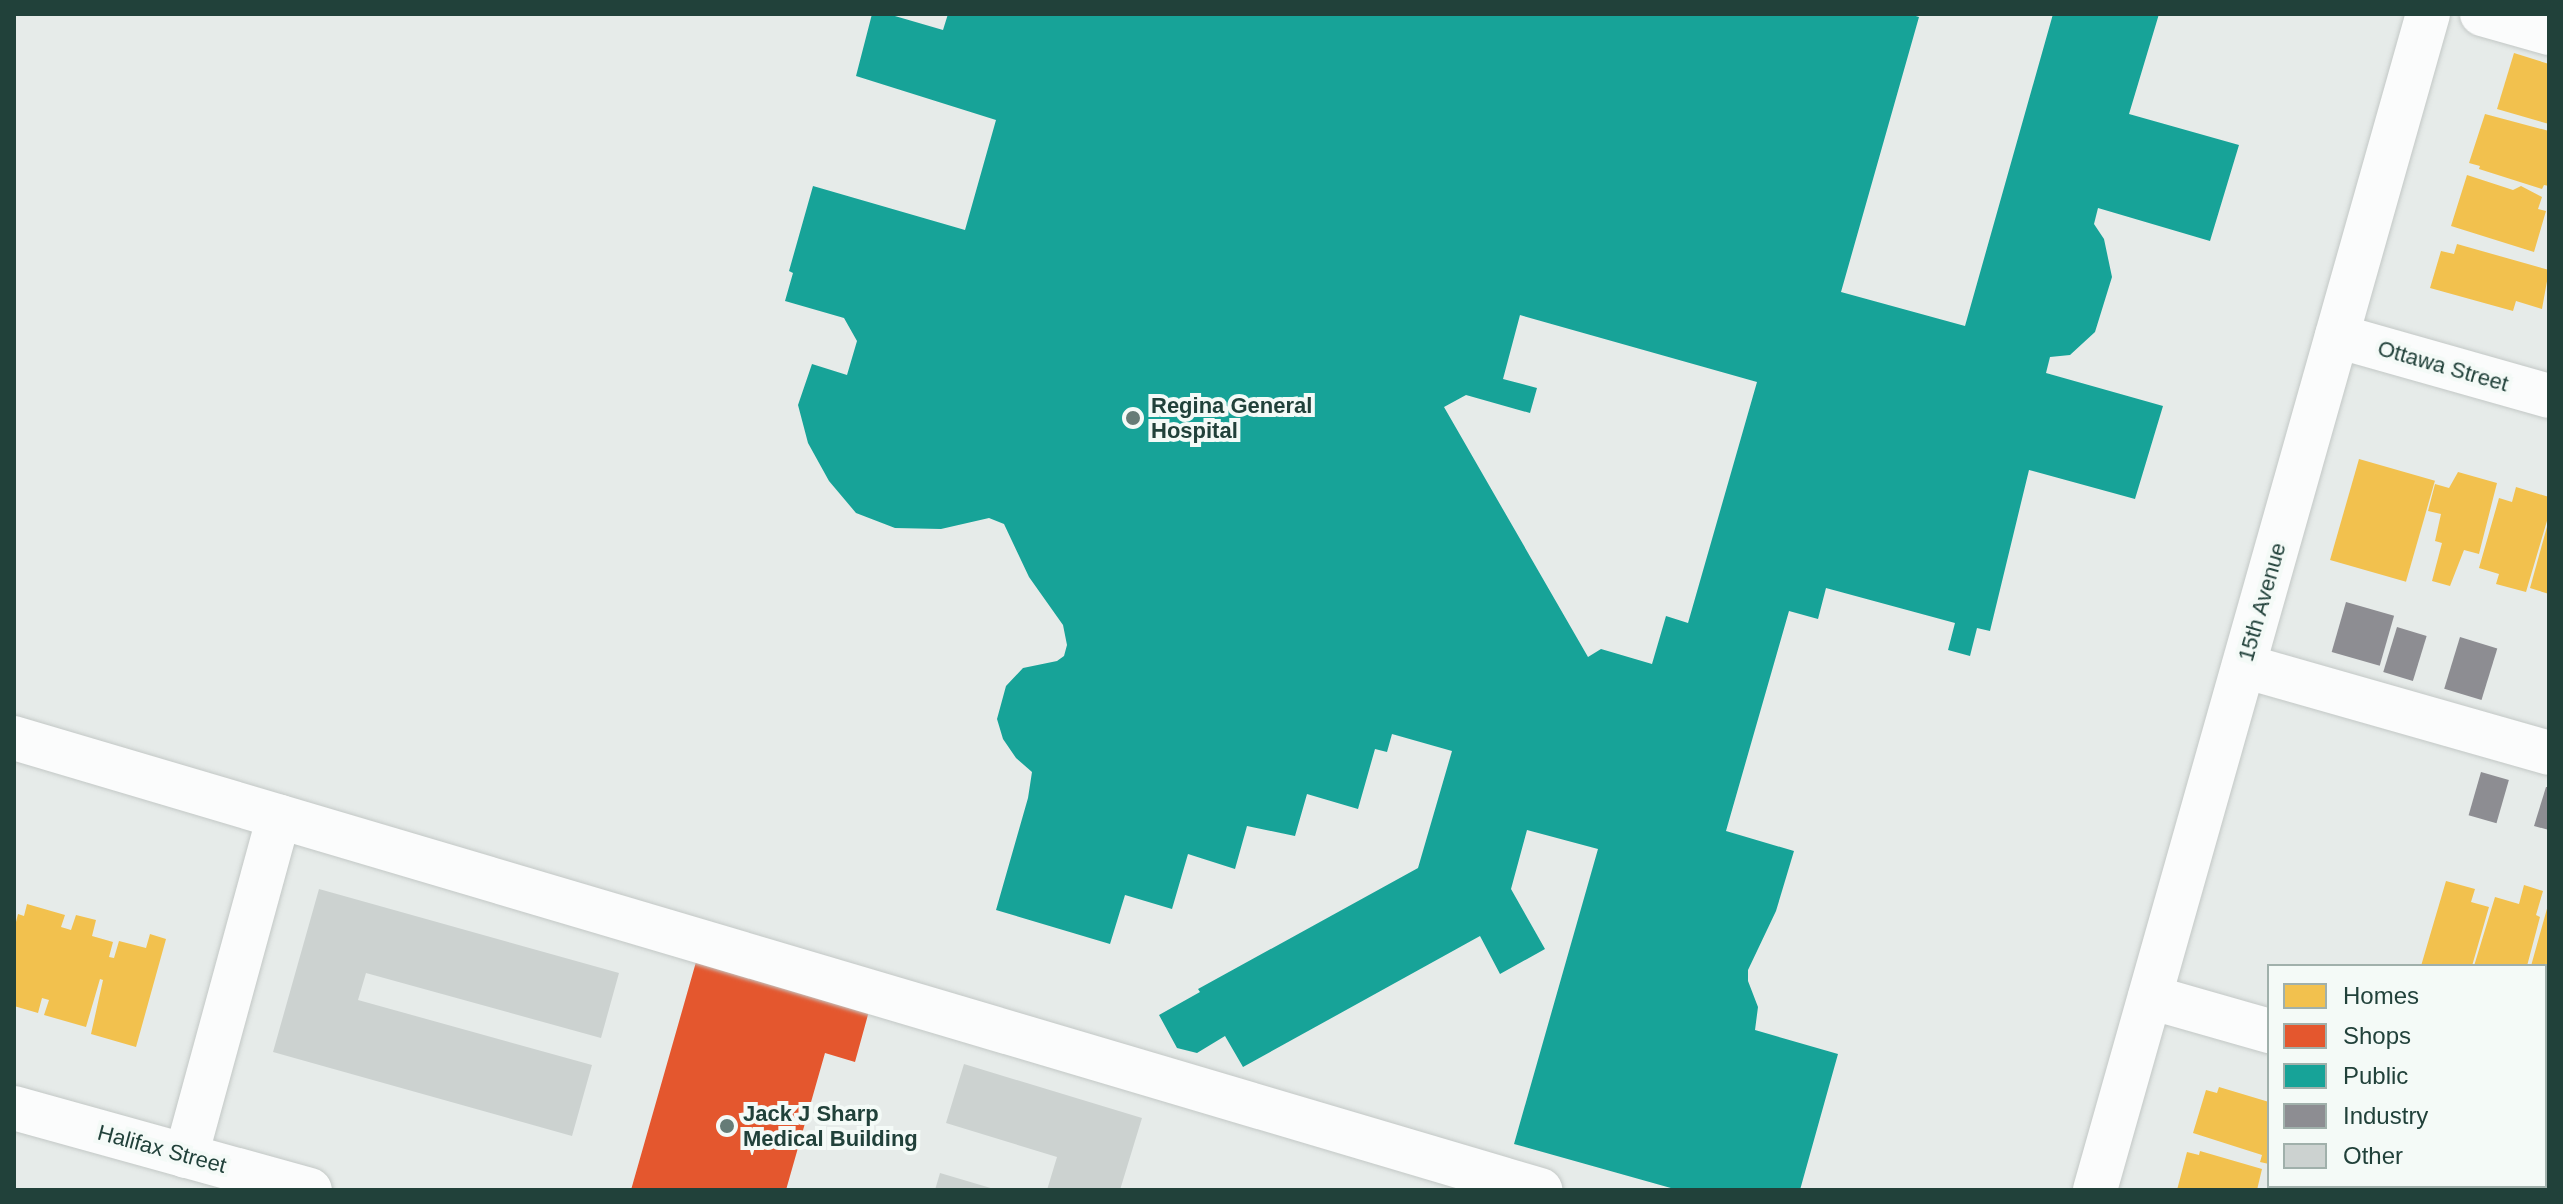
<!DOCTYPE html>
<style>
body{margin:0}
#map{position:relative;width:2563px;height:1204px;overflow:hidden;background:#e6ebe9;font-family:Arial,sans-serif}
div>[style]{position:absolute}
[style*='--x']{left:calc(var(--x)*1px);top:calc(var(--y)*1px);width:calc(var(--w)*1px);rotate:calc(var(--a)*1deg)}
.homes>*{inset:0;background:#f2c14e;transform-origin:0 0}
.shops>*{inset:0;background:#e4572e}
.public>*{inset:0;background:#17a398}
.industry>*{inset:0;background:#8d8d92;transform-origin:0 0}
.building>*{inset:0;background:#ccd2d0}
.roads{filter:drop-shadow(0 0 2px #c3c8c6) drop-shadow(0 0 2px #c3c8c6)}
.minor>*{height:44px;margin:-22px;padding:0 22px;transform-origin:22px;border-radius:22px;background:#fbfcfc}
.dots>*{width:22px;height:22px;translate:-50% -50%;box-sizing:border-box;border:4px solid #f4faf7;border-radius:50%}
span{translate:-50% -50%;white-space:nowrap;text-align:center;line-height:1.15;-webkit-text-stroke:8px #f4faf7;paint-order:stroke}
.street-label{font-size:22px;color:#21413a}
.poi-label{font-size:22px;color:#21413a;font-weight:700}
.left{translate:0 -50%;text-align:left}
.frame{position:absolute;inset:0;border:16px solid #21413a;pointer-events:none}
.legend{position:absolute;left:2267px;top:964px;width:280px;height:224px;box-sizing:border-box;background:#f4faf7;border:2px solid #a0b0ab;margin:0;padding:10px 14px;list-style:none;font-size:24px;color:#21413a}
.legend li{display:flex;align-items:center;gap:16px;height:40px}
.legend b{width:40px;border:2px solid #a0b0ab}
</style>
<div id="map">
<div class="homes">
<i style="clip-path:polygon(2514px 53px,2549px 64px,2549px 124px,2497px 109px)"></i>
<i style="clip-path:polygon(2485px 114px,2549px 131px,2549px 186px,2544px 185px,2542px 189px,2479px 169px,2480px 166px,2469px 163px)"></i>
<i style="clip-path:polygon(2467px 175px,2513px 190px,2521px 186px,2542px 197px,2538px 209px,2546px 211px,2534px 252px,2451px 226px)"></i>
<i style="clip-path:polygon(2457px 244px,2549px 270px,2542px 309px,2516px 301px,2513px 311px,2430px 288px,2441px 251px,2454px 254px)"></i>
<i style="left:2359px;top:459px;width:79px;height:105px;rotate:16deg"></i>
<i style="clip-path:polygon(2458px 472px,2497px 483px,2479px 554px,2464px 550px,2450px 586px,2432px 581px,2442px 543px,2435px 541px,2441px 514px,2428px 511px,2435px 484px,2449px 488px)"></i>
<i style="clip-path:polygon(2516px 487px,2549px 497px,2549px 514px,2526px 592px,2496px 584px,2499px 574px,2479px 568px,2499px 498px,2512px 502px)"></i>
<i style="clip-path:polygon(2548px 523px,2549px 523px,2549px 594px,2530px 588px)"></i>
<i style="clip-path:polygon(2446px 881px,2475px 889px,2471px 902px,2489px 907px,2472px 966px,2421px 966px)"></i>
<i style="clip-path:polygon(2524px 885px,2543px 891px,2536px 915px,2540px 917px,2527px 966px,2474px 966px,2495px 897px,2519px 904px)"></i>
<i style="clip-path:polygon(27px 904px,65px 915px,61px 927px,71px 930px,76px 915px,96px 920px,92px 936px,113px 942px,109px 957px,114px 958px,119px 941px,146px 948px,150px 934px,166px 939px,136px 1047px,91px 1034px,103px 980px,100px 979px,86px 1027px,44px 1015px,49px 1000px,42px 998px,38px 1013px,14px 1006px,14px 930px,18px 914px,24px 916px)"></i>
<i style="clip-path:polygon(2548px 905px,2549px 905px,2549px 1008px,2545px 1007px,2545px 966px,2531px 966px)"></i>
<i style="clip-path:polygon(2219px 1087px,2269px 1102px,2269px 1164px,2260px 1162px,2262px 1155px,2193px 1133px,2206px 1090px,2217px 1093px)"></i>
<i style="clip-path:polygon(2200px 1151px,2262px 1169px,2257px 1190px,2177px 1190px,2187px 1152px,2199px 1155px)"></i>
</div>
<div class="shops">
<i style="clip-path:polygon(696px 962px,869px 1011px,855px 1062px,825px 1053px,786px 1190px,631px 1190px)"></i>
</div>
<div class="public">
<i style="clip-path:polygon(evenodd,872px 14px,888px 14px,943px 30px,948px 14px,1909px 14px,1919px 17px,1841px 292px,1965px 326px,2053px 14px,2159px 14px,2129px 114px,2239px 145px,2210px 241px,2098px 208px,2094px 224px,2104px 239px,2112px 277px,2095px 332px,2070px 355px,2050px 357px,2046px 373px,2163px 406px,2135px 499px,2029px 470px,1990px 631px,1977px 628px,1970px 656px,1948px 650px,1955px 623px,1826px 588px,1818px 619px,1789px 611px,1726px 831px,1794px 851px,1776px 911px,1748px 970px,1748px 981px,1758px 1007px,1755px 1030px,1838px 1054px,1800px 1190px,1678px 1190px,1514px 1144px,1598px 849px,1527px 830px,1511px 889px,1545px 949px,1500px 974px,1480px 936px,1243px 1067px,1225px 1036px,1197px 1053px,1177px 1048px,1159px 1015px,1200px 992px,1198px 989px,1418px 868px,1452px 751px,1392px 734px,1387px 752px,1375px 749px,1358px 809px,1307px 794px,1295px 836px,1247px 826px,1235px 869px,1188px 854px,1172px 909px,1125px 895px,1110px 944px,996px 910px,1028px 798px,1032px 772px,1016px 758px,1003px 739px,997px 719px,1006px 686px,1023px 668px,1057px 661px,1064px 656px,1067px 645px,1063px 625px,1029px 577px,1004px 524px,989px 518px,941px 529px,895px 528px,856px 513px,829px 481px,808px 443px,798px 405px,812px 364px,847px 375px,857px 341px,844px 318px,785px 301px,793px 273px,789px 271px,813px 186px,965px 230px,996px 120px,856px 76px,872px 14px,1520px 315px,1757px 382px,1688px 623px,1666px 616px,1652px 664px,1601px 649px,1588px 657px,1444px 407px,1466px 395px,1530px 413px,1537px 388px,1503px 379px,1520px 315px)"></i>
</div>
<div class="industry">
<i style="left:2346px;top:602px;width:50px;height:52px;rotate:16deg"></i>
<i style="left:2397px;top:627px;width:31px;height:47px;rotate:17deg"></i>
<i style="left:2460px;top:637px;width:39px;height:54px;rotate:17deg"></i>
<i style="left:2481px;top:772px;width:29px;height:45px;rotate:16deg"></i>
<i style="clip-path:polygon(2546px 787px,2549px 787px,2549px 830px,2534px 826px)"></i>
</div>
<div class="building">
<i style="clip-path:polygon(319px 889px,619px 973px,601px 1038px,366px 973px,358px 1000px,592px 1065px,572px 1136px,273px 1052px)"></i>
<i style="clip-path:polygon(964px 1064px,1142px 1118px,1120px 1190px,1047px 1190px,1057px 1157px,946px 1123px)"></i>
<i style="clip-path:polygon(940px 1173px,994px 1189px,994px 1190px,935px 1190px)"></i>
</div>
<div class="roads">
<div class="minor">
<i style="--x:2482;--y:14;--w:70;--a:15.8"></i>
<i style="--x:2337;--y:336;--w:220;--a:15.8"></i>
<i style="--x:2244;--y:666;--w:317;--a:15.9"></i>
<i style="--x:14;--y:738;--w:1592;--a:16.5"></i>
<i style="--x:2150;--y:997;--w:124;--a:15.9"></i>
<i style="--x:14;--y:1108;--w:307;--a:15.5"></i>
<i style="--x:2545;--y:1111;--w:4;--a:14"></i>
<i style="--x:186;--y:1156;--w:352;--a:-74.7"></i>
<i style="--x:2095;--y:1190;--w:1222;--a:-74.19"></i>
<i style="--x:2345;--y:1190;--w:4;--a:-76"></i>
</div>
</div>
<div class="dots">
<i style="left:1133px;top:418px;background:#667c77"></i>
<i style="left:727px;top:1126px;background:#667c77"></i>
</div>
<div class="street-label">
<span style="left:2443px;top:366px;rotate:16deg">Ottawa Street</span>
<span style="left:2262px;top:602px;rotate:-74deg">15th Avenue</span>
<span style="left:162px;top:1149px;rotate:15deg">Halifax Street</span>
</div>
<div class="poi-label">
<span class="left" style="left:1151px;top:418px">Regina General<br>Hospital</span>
<span class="left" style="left:743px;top:1126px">Jack J Sharp<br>Medical Building</span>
</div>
<div class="frame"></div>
<ul class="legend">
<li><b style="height:22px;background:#f2c14e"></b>Homes</li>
<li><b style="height:22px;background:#e4572e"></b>Shops</li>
<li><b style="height:22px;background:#17a398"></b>Public</li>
<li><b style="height:22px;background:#8d8d92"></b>Industry</li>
<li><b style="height:22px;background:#ccd2d0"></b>Other</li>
</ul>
</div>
